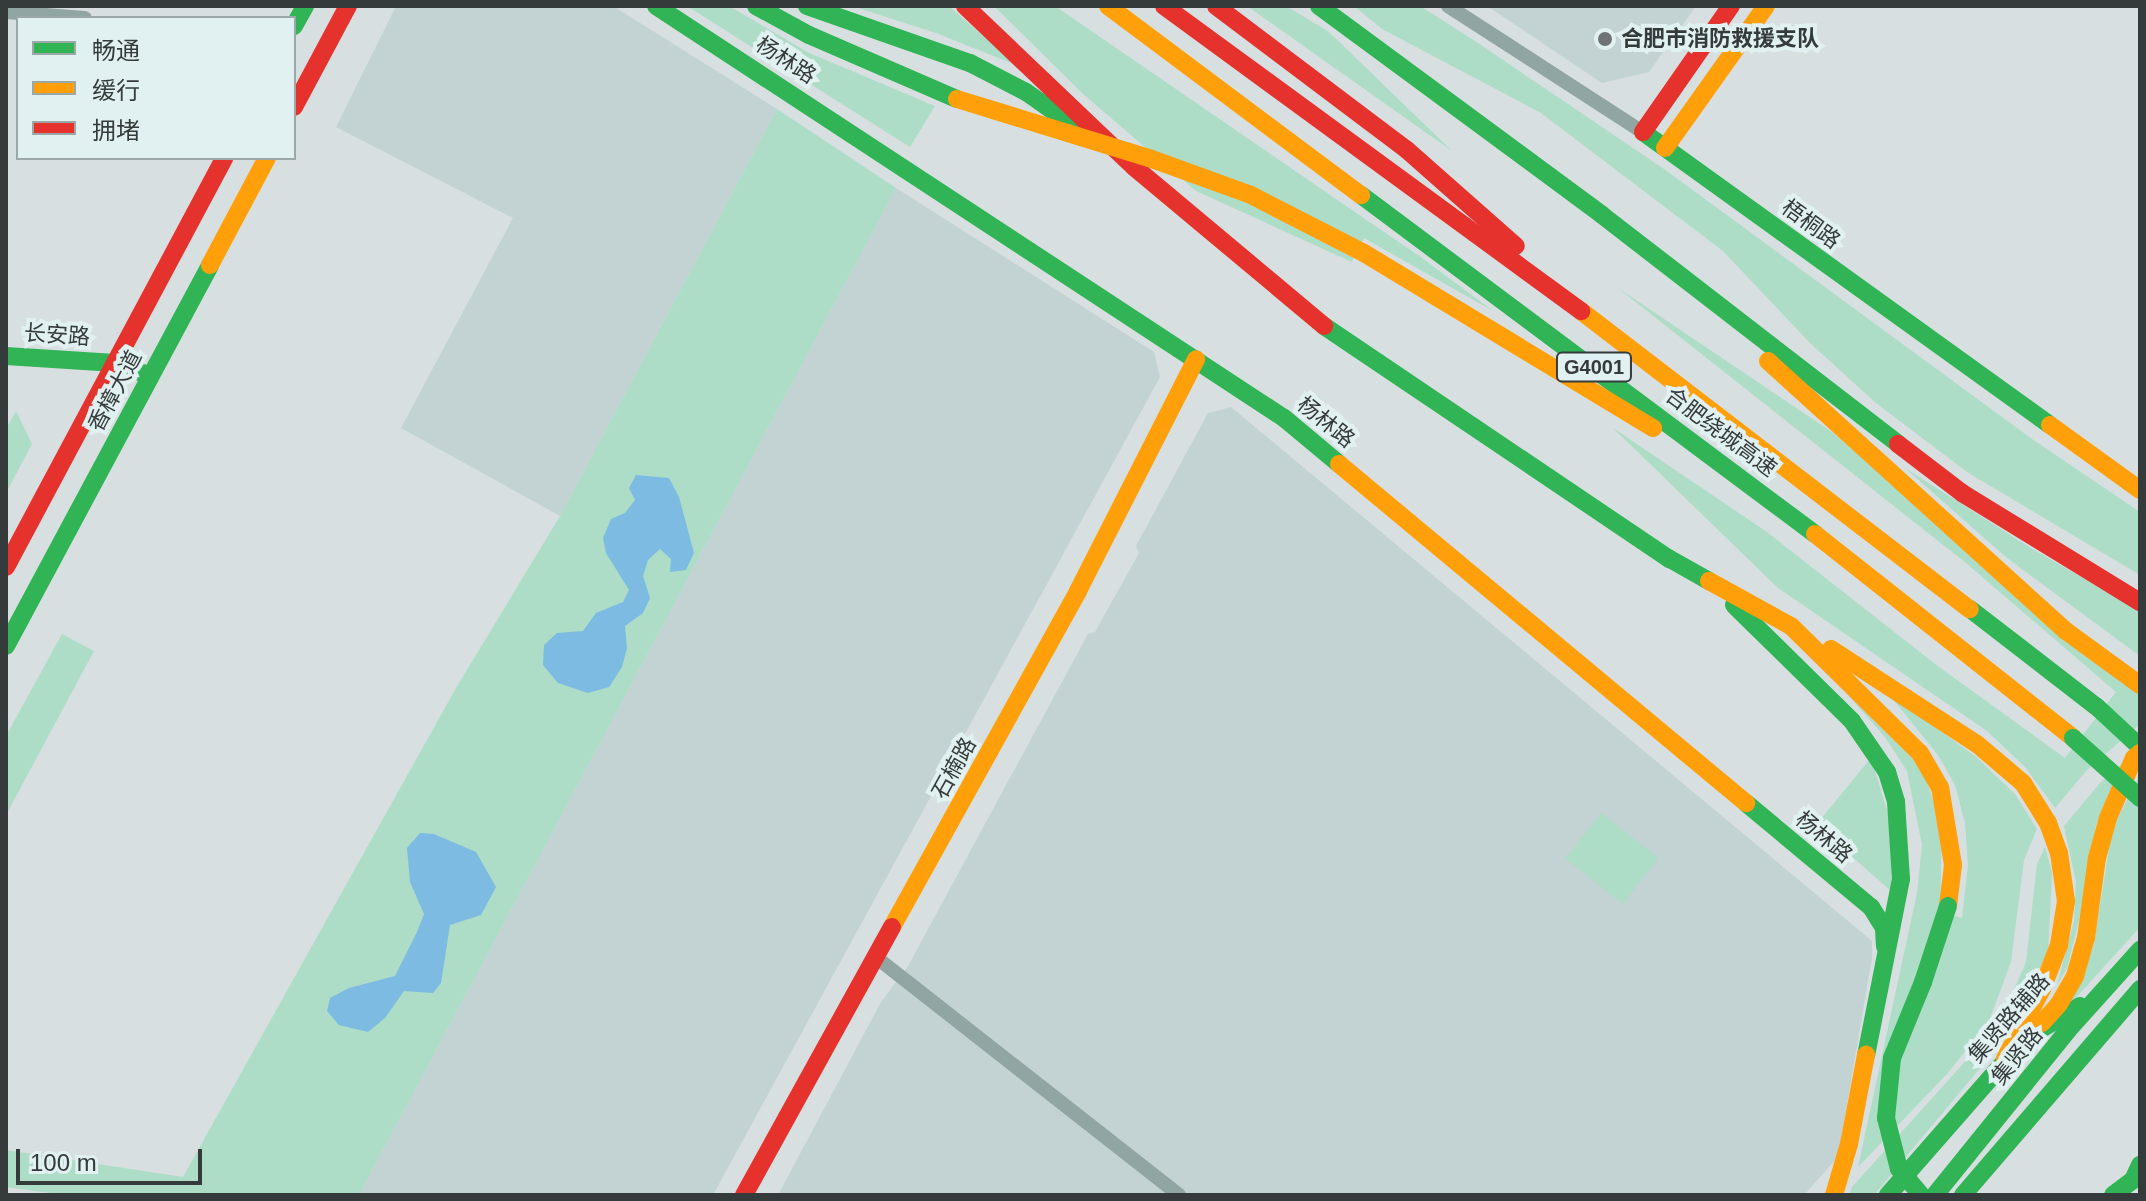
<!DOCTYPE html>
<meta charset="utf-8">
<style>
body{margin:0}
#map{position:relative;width:2146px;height:1201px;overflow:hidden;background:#d8dfe0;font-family:Arial,"Noto Sans SC",sans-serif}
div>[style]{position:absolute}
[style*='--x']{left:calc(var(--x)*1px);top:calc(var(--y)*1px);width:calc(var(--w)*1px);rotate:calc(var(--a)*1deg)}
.built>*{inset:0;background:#c3d2d3}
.green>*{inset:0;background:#addcc7;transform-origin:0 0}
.water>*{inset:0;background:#7dbbe3}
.street>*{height:14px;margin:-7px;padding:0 7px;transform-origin:7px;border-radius:7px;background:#91a5a3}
.fast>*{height:18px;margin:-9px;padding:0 9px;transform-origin:9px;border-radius:9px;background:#30b455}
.slow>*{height:18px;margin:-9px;padding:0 9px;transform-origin:9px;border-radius:9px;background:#ff9f0a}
.jam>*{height:18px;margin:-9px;padding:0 9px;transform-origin:9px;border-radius:9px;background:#e5322d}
.fast-bridge>*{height:18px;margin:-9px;padding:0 9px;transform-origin:9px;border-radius:9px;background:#30b455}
.slow-bridge>*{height:18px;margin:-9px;padding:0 9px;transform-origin:9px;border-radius:9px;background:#ff9f0a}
.dots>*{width:22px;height:22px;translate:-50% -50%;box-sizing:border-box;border:4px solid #e1f0f0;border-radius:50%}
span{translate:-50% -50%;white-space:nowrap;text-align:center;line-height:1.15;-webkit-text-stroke:8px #e1f0f0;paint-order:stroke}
.shield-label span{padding:2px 6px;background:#e1f0f0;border:2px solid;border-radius:6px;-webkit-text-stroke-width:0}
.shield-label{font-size:20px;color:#353b3b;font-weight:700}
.poi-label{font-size:22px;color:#353b3b;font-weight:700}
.left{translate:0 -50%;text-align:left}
.street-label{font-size:22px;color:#353b3b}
.frame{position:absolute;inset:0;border:8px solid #353b3b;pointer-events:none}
.legend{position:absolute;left:16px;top:16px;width:280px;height:144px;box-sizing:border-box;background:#e1f0f0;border:2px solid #9ca8a8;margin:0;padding:10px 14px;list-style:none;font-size:24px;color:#353b3b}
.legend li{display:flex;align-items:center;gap:16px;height:40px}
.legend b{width:40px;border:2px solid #9ca8a8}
.scale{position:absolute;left:16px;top:1149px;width:186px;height:36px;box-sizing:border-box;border:4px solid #353b3b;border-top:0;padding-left:10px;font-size:24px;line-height:28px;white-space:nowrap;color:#353b3b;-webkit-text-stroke:6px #e1f0f0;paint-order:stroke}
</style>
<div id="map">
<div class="built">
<i style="clip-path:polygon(396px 6px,613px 6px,777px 109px,560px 516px,401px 428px,513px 218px,336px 127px)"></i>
<i style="clip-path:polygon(1487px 6px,1696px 6px,1649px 72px,1602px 83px)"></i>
<i style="clip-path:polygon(896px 188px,1154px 352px,1160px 377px,713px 1195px,359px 1195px)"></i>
<i style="clip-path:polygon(1231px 407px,1872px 941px,1872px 958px,1838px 1157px,1804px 1195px,778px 1195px,881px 1002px,908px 966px,1088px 634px,1095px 632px,1139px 553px,1136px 546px,1208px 413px)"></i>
</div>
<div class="green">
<i style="clip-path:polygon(687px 6px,729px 6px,809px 53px,935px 106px,910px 147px)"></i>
<i style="clip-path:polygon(852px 6px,949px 6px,1016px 65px,936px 33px)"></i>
<i style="clip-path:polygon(994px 6px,1055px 6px,1422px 258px,1493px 311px,1364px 238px,1352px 262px,1196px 191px,1082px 93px)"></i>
<i style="clip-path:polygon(1247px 6px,1286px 6px,1329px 32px,1452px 151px)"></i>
<i style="clip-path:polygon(1354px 6px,1420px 6px,1475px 41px,1664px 169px,2032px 439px,2140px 512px,2140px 575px,1967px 472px,1876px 403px,1811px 344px,1723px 251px,1541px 113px,1382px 29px)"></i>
<i style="clip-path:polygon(777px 109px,896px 188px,359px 1195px,65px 1195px,6px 1187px,6px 1150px,183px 1177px,456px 688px,560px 516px)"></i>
<i style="clip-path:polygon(1618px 288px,1832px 432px,2140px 691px,2140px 724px,2086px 771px,2055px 808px,2025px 767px,1987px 731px,1778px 588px,1613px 428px,1767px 532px,1939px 667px,2065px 758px,2116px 692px,1966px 563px)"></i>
<i style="clip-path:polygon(16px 411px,32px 444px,6px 493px,6px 429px)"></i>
<i style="clip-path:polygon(1905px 468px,2034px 550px,2140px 611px,2140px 656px,2007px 558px)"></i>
<i style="clip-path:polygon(62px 634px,94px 651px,6px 815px,6px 736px)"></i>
<i style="clip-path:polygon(1840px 686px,1923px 769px,1942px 829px,1940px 912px,1962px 918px,1968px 865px,1965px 823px,1955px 785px,1938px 755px,1888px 693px,1975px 756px,2015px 794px,2037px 829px,2024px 860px,2011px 962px,1989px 1021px,1947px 1074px,1858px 1167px,1917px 893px,1922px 845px,1907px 771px,1885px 737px)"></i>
<i style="clip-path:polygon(1871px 758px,1893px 830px,1891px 891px,1816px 825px)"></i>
<i style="clip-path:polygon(2124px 762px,2096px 825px,2079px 920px,2067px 968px,2057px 985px,2074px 921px,2076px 882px,2064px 826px,2100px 783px)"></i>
<i style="clip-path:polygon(2140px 774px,2140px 927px,2063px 1012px,2081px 982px,2094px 944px,2112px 830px)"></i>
<i style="left:1601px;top:813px;width:73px;height:58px;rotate:38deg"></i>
<i style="clip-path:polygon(2045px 847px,2052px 872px,2048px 953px,2006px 1037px,1874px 1195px,1849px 1195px,1852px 1187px,1999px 1024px,2026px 962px,2037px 864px)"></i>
</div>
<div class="water">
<i style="clip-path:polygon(636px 475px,669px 478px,679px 497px,694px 553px,686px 570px,670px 572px,671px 559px,660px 549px,648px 560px,643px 576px,650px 598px,643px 613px,625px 626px,627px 648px,622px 667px,609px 687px,588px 693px,558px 683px,543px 665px,544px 645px,557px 633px,583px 631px,596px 613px,623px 602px,629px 590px,606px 553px,603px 538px,611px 519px,625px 513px,635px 500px,629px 488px)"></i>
<i style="clip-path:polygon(420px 833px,434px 834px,476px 852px,496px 887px,481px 915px,450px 925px,441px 983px,433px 993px,404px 991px,385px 1018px,368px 1032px,339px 1025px,327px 1011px,330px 998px,349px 988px,395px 976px,417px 932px,424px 914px,410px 882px,407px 848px)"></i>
</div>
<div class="street">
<i style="--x:1448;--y:6;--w:232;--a:32.9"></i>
<i style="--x:6;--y:12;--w:79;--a:4.3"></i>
<i style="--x:877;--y:958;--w:384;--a:38.1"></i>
</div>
<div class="fast">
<i style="--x:656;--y:6;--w:751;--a:33.27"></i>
<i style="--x:1284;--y:418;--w:72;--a:39.9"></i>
<i style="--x:756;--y:6;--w:60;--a:28.7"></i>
<i style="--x:809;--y:35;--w:161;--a:23.4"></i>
<i style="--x:807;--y:6;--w:173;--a:19.3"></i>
<i style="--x:970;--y:63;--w:63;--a:27.4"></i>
<i style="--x:1026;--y:92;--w:66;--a:35.1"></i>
<i style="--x:1319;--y:6;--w:352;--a:36.4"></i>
<i style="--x:1602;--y:215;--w:374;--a:37.7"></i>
<i style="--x:294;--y:26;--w:23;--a:-61"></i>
<i style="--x:1643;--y:132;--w:501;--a:35.75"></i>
<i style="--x:1361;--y:195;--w:567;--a:36.75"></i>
<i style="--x:1324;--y:326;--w:417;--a:34"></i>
<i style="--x:1670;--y:559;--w:45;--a:29.4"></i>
<i style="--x:6;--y:356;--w:109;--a:3.7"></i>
<i style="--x:115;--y:363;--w:37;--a:20"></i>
<i style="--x:1734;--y:605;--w:165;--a:44.5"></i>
<i style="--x:1852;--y:721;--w:62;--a:55.5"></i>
<i style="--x:1887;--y:772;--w:31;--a:73"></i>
<i style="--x:1896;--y:802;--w:77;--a:86.3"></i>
<i style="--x:1901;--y:879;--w:179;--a:101.2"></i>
<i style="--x:1970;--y:609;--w:160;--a:37.7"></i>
<i style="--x:2097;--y:707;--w:59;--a:42.9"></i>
<i style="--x:6;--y:646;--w:432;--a:-61.8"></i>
<i style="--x:1746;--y:803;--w:163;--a:39.8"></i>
<i style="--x:1871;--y:907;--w:25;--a:58"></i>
<i style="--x:1884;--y:928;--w:18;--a:87"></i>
<i style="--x:2031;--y:1035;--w:57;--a:-30.6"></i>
<i style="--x:1888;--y:1195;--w:193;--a:-48.8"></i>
<i style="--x:1935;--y:1195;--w:212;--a:-51.1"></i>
<i style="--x:2068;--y:1030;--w:108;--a:-48"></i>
<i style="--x:1963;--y:1195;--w:272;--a:-49.3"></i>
<i style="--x:2113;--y:1195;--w:25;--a:-37"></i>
<i style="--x:2133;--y:1180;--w:17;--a:-65"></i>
</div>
<div class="slow">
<i style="--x:1108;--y:6;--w:316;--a:36.8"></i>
<i style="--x:1665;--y:148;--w:174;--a:-54.6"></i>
<i style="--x:1364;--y:253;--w:338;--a:31.2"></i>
<i style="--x:210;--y:265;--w:121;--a:-62"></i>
<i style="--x:1581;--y:311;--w:490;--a:37.5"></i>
<i style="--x:1768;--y:361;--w:402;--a:42.2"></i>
<i style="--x:2066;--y:631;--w:92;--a:36.1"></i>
<i style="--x:2050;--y:425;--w:111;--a:35.8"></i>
<i style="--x:1339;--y:464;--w:530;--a:39.79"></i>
<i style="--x:1815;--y:534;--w:329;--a:38.3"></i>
<i style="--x:1709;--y:581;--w:94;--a:28.8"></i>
<i style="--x:1791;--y:626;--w:181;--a:44.6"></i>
<i style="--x:1920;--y:753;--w:39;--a:60"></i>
<i style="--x:1940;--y:787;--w:79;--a:80.5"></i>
<i style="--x:1953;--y:865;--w:41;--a:97"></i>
<i style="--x:1831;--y:649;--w:174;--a:33.1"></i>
<i style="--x:1977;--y:744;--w:60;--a:40.3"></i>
<i style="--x:2023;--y:783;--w:47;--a:58"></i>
<i style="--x:2048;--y:823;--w:32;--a:70"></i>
<i style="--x:2059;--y:853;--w:49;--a:81.7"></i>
<i style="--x:2066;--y:901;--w:45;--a:99"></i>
<i style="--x:2059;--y:945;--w:47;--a:111.1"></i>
<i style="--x:2042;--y:989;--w:79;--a:117.9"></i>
<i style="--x:892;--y:927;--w:384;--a:-61"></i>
<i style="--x:1078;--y:591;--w:260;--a:-63"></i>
<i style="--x:2042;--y:1023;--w:25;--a:-48"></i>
<i style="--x:2059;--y:1004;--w:32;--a:-60"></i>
<i style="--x:2075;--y:976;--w:40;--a:-74"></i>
<i style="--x:2086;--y:938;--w:81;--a:-82.2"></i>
<i style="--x:2097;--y:858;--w:41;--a:-74.6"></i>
<i style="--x:2108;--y:818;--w:65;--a:-66.6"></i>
<i style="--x:2134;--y:758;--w:8;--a:-40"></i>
<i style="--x:1834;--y:1195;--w:53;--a:-73.6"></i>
<i style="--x:1849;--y:1144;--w:91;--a:-79.2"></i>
</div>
<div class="jam">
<i style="--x:965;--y:6;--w:233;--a:43.6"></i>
<i style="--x:1134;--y:167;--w:248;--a:39.9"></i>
<i style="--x:1164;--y:6;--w:517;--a:36.18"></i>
<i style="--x:1216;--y:6;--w:239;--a:37"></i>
<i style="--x:1407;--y:150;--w:145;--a:41.4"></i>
<i style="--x:294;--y:107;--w:115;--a:-61.9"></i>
<i style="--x:1643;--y:132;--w:154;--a:-55.1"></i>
<i style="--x:1898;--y:444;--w:81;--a:37.4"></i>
<i style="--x:1962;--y:493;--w:209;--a:31.5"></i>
<i style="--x:6;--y:567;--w:463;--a:-61.9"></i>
<i style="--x:744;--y:1195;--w:306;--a:-61.1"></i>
</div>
<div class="fast-bridge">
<i style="--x:2073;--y:738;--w:90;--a:41.8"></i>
<i style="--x:1921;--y:1195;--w:34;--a:-130"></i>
<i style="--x:1899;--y:1169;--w:53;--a:-104.3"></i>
<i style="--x:1886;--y:1118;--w:60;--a:-84.3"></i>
<i style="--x:1892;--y:1058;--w:82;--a:-67.8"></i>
<i style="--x:1923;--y:982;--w:80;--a:-71.8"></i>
</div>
<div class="slow-bridge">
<i style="--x:957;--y:99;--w:201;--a:17.1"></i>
<i style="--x:1149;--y:158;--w:109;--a:19.9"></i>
<i style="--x:1251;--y:195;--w:127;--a:27.2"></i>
</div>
<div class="dots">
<i style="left:1605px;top:39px;background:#6e7475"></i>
</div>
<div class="shield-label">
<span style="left:1594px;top:367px">G4001</span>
</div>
<div class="poi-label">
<span class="left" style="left:1621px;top:39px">合肥市消防救援支队</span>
</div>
<div class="street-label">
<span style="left:786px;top:60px;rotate:33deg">杨林路</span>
<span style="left:1811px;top:224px;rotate:36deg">梧桐路</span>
<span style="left:57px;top:335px;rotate:4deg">长安路</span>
<span style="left:115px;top:391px;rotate:-62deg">香樟大道</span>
<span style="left:1326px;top:422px;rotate:39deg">杨林路</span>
<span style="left:1721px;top:432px;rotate:37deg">合肥绕城高速</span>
<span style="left:954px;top:768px;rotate:-61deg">石楠路</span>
<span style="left:1824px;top:837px;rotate:40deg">杨林路</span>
<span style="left:2009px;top:1018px;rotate:-49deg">集贤路辅路</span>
<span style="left:2017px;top:1056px;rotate:-51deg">集贤路</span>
</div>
<div class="frame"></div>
<ul class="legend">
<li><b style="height:10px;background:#30b455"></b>畅通</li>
<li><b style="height:10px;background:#ff9f0a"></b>缓行</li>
<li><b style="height:10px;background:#e5322d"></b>拥堵</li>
</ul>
<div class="scale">100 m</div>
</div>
